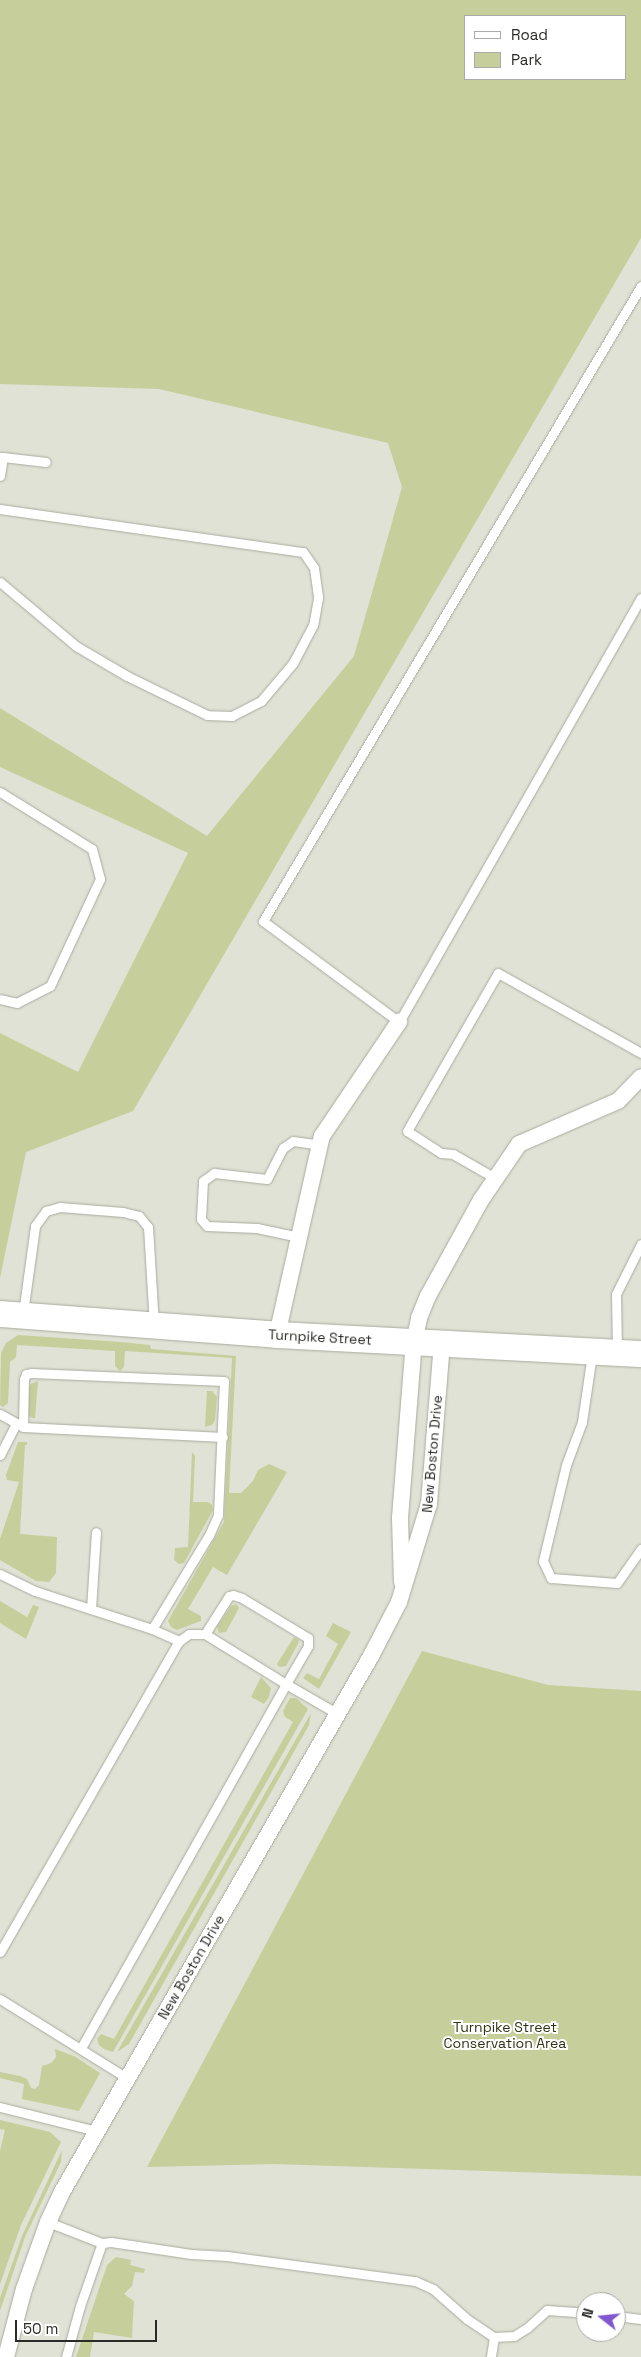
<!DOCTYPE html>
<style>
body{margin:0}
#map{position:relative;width:641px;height:2357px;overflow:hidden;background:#dfe2d4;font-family:"Space Grotesk",sans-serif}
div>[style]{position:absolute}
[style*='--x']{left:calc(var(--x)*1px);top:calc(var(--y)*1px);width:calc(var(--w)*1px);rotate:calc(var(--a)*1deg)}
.green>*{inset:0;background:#c6cf9b}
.roads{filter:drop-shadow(0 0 1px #a8ab9e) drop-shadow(0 0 1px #a8ab9e)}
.service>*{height:9px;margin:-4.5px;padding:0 4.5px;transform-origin:4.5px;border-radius:4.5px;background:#fff}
.minor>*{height:16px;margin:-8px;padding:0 8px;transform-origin:8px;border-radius:8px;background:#fff}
.primary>*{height:26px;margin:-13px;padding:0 13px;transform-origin:13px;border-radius:13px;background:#fff}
span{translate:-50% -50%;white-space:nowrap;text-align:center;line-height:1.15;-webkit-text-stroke:4px #fff;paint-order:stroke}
.street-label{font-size:14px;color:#2a2b26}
.park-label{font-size:14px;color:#303314}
.legend{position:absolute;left:464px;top:15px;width:162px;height:65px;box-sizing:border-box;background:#fff;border:1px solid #aaaaa8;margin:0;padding:6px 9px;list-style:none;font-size:15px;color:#2a2b26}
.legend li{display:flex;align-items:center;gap:10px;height:25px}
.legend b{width:25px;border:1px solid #aaaaa8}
.north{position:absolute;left:576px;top:2292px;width:50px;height:50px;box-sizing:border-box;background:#fff;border:1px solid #aaaaa8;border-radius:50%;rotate:286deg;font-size:14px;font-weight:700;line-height:20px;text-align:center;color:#2a2b26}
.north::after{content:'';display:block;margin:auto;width:18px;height:22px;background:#7f57d0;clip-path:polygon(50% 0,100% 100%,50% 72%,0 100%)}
.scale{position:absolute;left:15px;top:2320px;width:142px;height:22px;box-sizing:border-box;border:2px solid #2a2b26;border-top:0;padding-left:6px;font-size:15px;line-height:18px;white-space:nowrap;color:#2a2b26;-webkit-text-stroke:4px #fff;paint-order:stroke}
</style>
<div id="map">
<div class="green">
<i style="clip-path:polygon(evenodd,0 0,641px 0,641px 238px,133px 1111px,26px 1152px,0 1278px,0 1033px,78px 1072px,188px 853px,0 767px,0 708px,207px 836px,354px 656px,402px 487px,388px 443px,159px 389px,0 384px,0 0,465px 16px,625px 16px,625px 79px,465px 79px,465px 16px)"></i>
<i style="clip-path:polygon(18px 1335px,121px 1342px,150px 1345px,151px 1349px,236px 1356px,229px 1493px,241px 1493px,253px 1481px,258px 1470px,269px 1464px,287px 1472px,227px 1575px,213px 1567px,188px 1609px,201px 1616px,201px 1621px,177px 1630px,171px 1627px,168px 1621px,224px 1522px,232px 1358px,125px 1351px,124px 1367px,120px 1371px,115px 1366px,115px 1351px,17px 1345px,16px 1357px,10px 1362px,8px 1403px,3px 1407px,0 1405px,1px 1353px,6px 1343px)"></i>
<i style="clip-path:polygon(38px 1381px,35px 1418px,32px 1418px,26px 1413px,28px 1389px,31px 1384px)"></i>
<i style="clip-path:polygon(207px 1391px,212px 1391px,217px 1397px,215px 1420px,212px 1425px,205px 1427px)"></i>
<i style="clip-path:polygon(18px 1442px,27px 1442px,27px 1445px,25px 1445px,20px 1534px,57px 1537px,56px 1573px,49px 1582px,36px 1581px,0 1560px,0 1539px,19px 1482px,7px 1480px,6px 1475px)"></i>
<i style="clip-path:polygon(192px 1452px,195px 1456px,193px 1502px,208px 1502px,212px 1505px,213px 1510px,184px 1563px,179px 1564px,174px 1560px,175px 1548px,188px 1547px)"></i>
<i style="clip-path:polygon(0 1601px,27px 1617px,33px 1605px,39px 1607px,26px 1639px,0 1623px)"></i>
<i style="clip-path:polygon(236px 1604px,239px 1608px,226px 1632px,219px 1633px,217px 1627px,231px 1606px)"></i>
<i style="clip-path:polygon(333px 1623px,351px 1632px,319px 1689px,303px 1678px,307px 1673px,319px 1679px,338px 1644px,326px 1636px)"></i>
<i style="clip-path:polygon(294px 1637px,299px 1640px,298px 1644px,286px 1666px,279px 1667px,277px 1664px)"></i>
<i style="clip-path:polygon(422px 1651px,548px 1685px,641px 1691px,641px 2176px,274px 2164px,147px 2167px)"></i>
<i style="clip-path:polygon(261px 1677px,271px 1688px,269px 1697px,264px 1704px,251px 1697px)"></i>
<i style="clip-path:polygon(290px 1698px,296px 1698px,308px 1709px,113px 2052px,104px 2049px,99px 2045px,97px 2039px,101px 2034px,114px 2039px,293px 1722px,285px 1717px,283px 1711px)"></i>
<i style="clip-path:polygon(311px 1713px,309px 1725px,129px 2044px,117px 2052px)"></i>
<i style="clip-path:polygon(55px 2049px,74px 2056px,100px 2073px,79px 2111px,22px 2099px,24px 2084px,0 2078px,0 2072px,20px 2076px,27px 2079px,31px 2088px,35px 2089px,39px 2085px,42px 2066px,51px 2063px,56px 2057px)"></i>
<i style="clip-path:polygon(0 2120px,50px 2132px,61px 2142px,21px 2225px,0 2284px,0 2151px,5px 2130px,0 2129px)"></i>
<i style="clip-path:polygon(62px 2150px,61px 2162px,25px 2237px,0 2311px,0 2298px,22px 2236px)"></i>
<i style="clip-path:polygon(116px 2257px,131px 2260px,130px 2265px,145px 2269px,144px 2273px,135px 2272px,132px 2286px,124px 2294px,134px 2301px,132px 2338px,94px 2332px,90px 2357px,76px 2357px,107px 2265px)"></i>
</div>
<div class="roads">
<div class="service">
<i style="--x:641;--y:286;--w:739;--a:120.76"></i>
<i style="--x:263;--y:921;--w:169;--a:36.6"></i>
<i style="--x:399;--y:1022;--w:488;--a:-60.3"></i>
<i style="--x:0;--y:457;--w:3;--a:0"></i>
<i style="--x:3;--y:457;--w:19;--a:99"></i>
<i style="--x:3;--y:457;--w:43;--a:6.6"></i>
<i style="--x:0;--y:509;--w:306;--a:8.1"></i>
<i style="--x:303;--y:552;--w:19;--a:55"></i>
<i style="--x:314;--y:568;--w:30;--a:82"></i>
<i style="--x:318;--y:598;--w:27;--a:100"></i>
<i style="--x:313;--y:625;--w:43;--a:117.8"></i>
<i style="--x:293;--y:663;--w:50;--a:130.1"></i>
<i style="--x:261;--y:701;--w:33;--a:153"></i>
<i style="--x:232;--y:716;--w:25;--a:-178"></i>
<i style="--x:207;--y:715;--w:89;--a:-154"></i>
<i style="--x:127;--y:676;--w:59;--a:-149.5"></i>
<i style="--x:76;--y:646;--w:99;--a:-139.9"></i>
<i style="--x:0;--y:792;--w:108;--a:31.8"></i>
<i style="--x:92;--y:849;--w:31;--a:75"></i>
<i style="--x:100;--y:879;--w:118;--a:115"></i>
<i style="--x:50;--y:986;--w:37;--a:153"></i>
<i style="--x:17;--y:1003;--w:17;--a:-167"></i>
<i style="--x:495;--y:1178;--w:48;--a:-150.3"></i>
<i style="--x:453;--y:1154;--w:12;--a:-175"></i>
<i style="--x:441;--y:1153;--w:40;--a:-147.1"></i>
<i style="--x:407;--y:1131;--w:182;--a:-60.1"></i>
<i style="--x:498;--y:973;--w:164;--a:29.2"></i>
<i style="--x:299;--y:1237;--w:43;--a:-167.9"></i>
<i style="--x:257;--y:1228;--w:50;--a:-177.7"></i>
<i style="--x:207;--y:1226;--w:9;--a:-131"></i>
<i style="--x:201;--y:1219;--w:38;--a:-87"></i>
<i style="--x:203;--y:1181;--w:14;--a:-36"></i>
<i style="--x:214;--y:1173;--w:53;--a:6.5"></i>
<i style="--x:267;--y:1179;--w:35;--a:-63"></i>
<i style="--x:283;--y:1148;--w:12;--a:-35"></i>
<i style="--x:293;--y:1141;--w:27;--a:8"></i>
<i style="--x:23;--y:1313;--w:88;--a:-82.1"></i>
<i style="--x:35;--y:1226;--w:19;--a:-54"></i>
<i style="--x:46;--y:1211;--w:15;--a:-16"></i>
<i style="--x:60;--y:1207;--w:63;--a:4.5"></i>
<i style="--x:123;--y:1212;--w:16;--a:14"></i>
<i style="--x:139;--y:1216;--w:14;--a:51"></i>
<i style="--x:148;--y:1227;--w:97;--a:86.5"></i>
<i style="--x:617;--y:1351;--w:57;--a:-91"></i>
<i style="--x:616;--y:1294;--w:56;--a:-63.4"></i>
<i style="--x:592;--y:1354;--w:69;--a:98.4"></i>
<i style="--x:582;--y:1422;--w:46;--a:110.4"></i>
<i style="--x:566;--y:1465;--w:99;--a:103.5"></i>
<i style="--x:543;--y:1561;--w:19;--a:65"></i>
<i style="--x:551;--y:1578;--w:66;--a:4.3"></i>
<i style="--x:617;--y:1583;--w:42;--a:-54.8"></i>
<i style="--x:0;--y:1414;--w:26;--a:29"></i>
<i style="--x:23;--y:1427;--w:48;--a:-88.8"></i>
<i style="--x:24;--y:1379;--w:5;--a:-68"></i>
<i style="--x:26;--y:1374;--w:5;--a:-11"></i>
<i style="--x:31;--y:1373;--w:193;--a:2.4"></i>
<i style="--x:224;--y:1381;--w:134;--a:92.6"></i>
<i style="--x:218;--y:1515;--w:22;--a:114"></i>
<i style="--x:209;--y:1535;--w:110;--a:121.2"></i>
<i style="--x:152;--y:1629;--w:30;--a:24"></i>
<i style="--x:23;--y:1427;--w:200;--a:2.9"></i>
<i style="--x:0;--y:1455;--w:36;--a:-63"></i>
<i style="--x:0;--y:1574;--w:39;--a:26"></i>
<i style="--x:35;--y:1591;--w:123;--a:18"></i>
<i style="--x:91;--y:1609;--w:77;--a:-86.3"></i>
<i style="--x:0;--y:1952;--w:359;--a:-60.1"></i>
<i style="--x:179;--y:1641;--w:12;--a:-35"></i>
<i style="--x:189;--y:1634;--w:16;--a:0"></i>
<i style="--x:205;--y:1634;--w:45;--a:-57.7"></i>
<i style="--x:229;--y:1596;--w:4;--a:-14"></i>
<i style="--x:233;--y:1595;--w:9;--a:18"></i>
<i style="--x:242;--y:1598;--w:77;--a:31.2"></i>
<i style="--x:308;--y:1638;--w:8;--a:90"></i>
<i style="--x:308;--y:1646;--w:44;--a:120.1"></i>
<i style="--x:286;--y:1684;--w:60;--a:30"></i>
<i style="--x:0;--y:1999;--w:150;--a:31.9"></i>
<i style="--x:81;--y:2048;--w:418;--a:-60.6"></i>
<i style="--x:286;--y:1684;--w:95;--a:-148.3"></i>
<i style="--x:0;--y:2107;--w:99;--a:14"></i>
<i style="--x:48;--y:2222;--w:58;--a:21.3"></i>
<i style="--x:102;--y:2243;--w:9;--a:-6"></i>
<i style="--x:111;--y:2242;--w:81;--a:8.5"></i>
<i style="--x:191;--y:2254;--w:36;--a:3"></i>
<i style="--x:227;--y:2256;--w:190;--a:7.6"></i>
<i style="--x:415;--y:2281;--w:20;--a:24"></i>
<i style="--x:433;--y:2289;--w:45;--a:41.4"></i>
<i style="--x:467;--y:2319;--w:32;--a:34"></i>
<i style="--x:494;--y:2337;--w:20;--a:99"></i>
<i style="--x:616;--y:2316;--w:25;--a:7"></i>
<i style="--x:494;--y:2337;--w:20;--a:-3"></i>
<i style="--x:514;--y:2336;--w:15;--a:-32"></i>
<i style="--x:527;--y:2328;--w:27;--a:-42"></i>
<i style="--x:547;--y:2310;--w:39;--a:4"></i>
<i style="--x:66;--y:2357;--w:53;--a:-74.6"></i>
<i style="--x:80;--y:2306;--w:67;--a:-70.8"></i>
</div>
<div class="minor">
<i style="--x:277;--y:1335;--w:204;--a:-77.3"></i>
<i style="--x:322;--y:1136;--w:138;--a:-56"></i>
<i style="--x:402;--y:1582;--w:64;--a:-91.8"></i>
<i style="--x:400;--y:1518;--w:177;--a:-85.5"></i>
<i style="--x:414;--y:1342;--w:25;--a:-78"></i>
<i style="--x:419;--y:1318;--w:24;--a:-68"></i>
<i style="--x:428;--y:1296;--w:110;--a:-61.1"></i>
<i style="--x:481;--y:1200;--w:68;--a:-55.8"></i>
<i style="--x:519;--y:1144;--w:108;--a:-23.5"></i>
<i style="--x:618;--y:1101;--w:33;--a:-46"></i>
<i style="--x:6;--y:2357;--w:70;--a:-75.2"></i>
<i style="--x:24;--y:2289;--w:71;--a:-70.3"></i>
<i style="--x:48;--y:2222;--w:33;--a:-65"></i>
<i style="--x:62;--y:2192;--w:619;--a:-60.04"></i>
<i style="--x:371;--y:1656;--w:61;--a:-62.6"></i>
<i style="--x:399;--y:1602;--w:102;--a:-73"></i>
<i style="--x:429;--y:1504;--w:161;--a:-85.4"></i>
</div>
<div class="primary">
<i style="--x:0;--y:1314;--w:278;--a:4.3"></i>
<i style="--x:277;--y:1335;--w:364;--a:3"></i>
</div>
</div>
<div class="street-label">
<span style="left:320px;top:1337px;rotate:3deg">Turnpike Street</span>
<span style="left:432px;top:1454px;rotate:-85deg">New Boston Drive</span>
<span style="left:191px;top:1967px;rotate:-60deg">New Boston Drive</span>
</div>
<div class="park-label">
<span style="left:505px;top:2035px">Turnpike Street<br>Conservation Area</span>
</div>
<ul class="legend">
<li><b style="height:6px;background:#fff"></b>Road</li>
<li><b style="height:14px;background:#c6cf9b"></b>Park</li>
</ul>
<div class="north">N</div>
<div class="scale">50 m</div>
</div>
